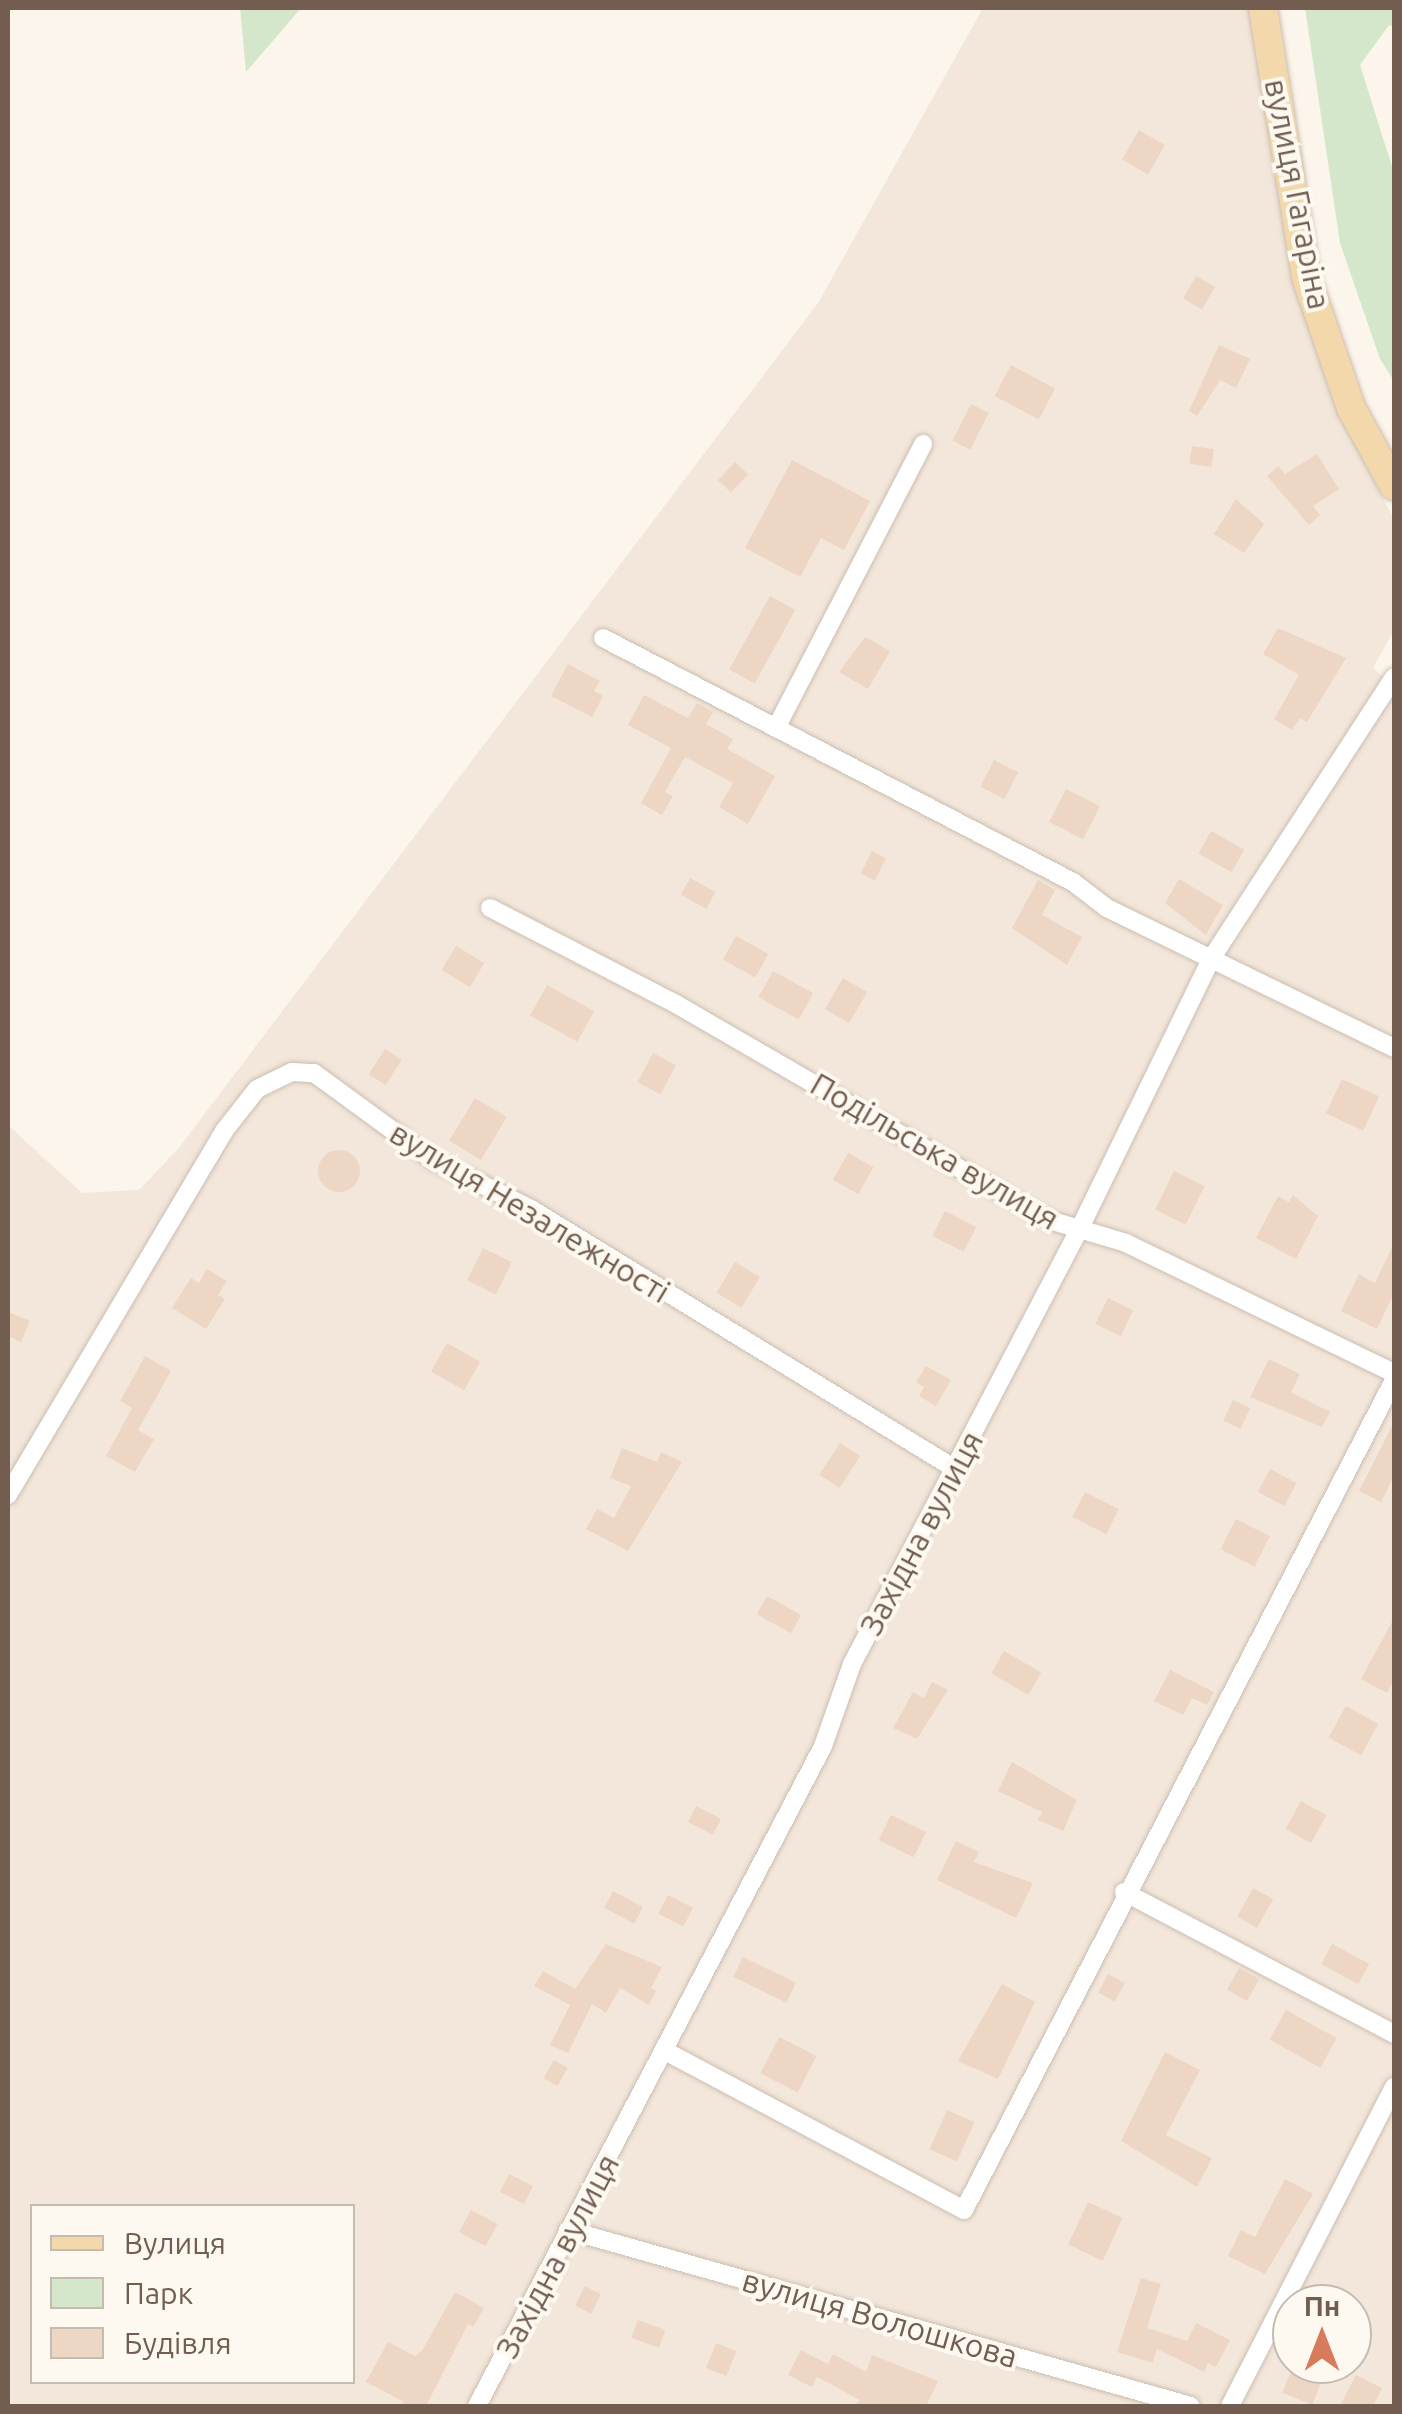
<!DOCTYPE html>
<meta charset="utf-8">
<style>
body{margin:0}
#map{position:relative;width:1402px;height:2414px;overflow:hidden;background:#fbf5eb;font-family:Ubuntu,sans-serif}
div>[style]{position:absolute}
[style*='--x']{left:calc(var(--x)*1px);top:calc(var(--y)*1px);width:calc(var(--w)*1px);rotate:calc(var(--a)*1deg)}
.residential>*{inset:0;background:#f2e7da}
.green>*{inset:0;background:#d5e7ca}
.building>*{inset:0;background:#eed6c5;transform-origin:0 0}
.round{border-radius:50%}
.roads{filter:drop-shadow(0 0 2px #ccbdb1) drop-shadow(0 0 2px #ccbdb1)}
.minor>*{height:18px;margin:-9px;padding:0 9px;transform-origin:9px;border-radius:9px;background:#fff}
.primary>*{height:28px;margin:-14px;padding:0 14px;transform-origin:14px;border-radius:14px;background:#f2d8aa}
span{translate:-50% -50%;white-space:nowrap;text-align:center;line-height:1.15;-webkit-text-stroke:8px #fdf9f1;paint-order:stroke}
.street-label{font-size:32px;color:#735d50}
.frame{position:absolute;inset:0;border:10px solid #735d50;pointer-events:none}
.legend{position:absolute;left:30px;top:2204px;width:325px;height:180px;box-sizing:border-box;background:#fdf9f1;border:2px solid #c6bbb1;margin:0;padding:12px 18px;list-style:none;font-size:30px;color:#735d50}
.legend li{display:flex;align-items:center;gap:20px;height:50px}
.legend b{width:50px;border:2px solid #c6bbb1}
.north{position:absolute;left:1272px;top:2284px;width:100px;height:100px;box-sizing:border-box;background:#fdf9f1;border:2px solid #c6bbb1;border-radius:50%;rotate:0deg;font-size:28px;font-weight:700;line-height:40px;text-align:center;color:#735d50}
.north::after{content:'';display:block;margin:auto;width:35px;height:45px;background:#d87a5c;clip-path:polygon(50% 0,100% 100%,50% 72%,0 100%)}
</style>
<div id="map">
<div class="residential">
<i style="clip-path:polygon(evenodd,983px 8px,1249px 8px,1329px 391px,1394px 520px,1394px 630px,1373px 668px,1394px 687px,1394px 2406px,8px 2406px,8px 1125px,82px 1193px,139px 1190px,178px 1149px,818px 303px,983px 8px,32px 2206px,352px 2206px,352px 2382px,32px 2382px,32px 2206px,983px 8px,1292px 2304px,1352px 2304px,1352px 2364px,1292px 2364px,1292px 2304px)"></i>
</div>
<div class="green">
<i style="clip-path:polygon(240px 8px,301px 8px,246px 72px)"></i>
<i style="clip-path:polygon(1305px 8px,1394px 8px,1394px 27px,1389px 25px,1360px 65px,1394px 173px,1394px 381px,1380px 359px,1340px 243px)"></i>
</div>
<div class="building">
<i style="left:1139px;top:130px;width:30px;height:34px;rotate:30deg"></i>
<i style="left:1196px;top:276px;width:22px;height:26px;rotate:30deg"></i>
<i style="clip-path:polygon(1219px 345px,1250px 359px,1236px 388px,1220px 380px,1197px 416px,1189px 411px)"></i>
<i style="left:1011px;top:365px;width:50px;height:35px;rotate:28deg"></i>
<i style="left:971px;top:404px;width:20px;height:41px;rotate:27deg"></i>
<i style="left:1192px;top:446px;width:22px;height:18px;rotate:8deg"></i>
<i style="clip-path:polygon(1317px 454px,1339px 489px,1313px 506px,1320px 515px,1309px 525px,1267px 476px,1278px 466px,1285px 474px)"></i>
<i style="clip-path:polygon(792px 460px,870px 501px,844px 550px,821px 538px,800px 577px,745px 548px)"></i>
<i style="left:735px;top:462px;width:18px;height:25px;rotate:43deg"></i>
<i style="clip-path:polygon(1236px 499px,1264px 524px,1244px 553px,1214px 534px)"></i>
<i style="left:770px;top:596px;width:29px;height:84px;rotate:29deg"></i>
<i style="clip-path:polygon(1278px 628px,1346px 658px,1307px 722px,1300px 718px,1292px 730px,1274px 719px,1299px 675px,1263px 654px)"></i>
<i style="clip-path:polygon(865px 637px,890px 651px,868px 689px,839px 672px)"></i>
<i style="clip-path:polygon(568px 664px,600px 681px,594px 691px,603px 696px,592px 717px,551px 696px)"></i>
<i style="clip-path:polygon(644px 695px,688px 718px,697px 703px,713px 712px,706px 724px,733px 739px,727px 749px,775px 776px,748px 824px,719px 807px,733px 783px,685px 757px,665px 792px,673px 796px,662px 815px,641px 803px,671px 748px,628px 725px)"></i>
<i style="left:994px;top:760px;width:27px;height:30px;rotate:27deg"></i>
<i style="left:1066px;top:789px;width:38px;height:37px;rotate:27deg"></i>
<i style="left:1211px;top:831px;width:38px;height:26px;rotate:29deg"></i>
<i style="left:872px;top:851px;width:16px;height:25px;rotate:27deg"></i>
<i style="left:690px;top:878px;width:29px;height:19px;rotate:29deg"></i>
<i style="clip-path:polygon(1179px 879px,1223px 905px,1206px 935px,1165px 903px)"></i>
<i style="clip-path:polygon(1038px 880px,1055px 890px,1042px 915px,1082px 937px,1067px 965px,1012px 928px)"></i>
<i style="left:736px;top:936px;width:37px;height:27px;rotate:29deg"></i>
<i style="left:456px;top:946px;width:33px;height:28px;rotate:31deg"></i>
<i style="left:773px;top:971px;width:46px;height:30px;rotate:29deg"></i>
<i style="left:843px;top:978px;width:28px;height:36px;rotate:30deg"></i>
<i style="left:547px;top:985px;width:54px;height:35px;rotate:29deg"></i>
<i style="left:385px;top:1049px;width:20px;height:30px;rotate:33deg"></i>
<i style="left:653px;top:1053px;width:26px;height:33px;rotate:28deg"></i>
<i style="left:1342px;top:1079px;width:41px;height:38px;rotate:25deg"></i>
<i style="left:475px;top:1098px;width:37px;height:50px;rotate:31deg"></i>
<i class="round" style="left:318px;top:1150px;width:42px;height:42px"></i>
<i style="left:848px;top:1153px;width:29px;height:31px;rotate:29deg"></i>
<i style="left:1174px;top:1171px;width:34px;height:43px;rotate:26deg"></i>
<i style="clip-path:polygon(1293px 1195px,1318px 1216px,1296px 1259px,1256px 1238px,1278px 1196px,1289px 1202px)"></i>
<i style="left:945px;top:1211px;width:35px;height:28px;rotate:27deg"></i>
<i style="clip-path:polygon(1394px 1243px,1394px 1293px,1377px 1329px,1341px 1311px,1359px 1274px,1375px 1283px)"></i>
<i style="left:483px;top:1248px;width:32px;height:36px;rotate:26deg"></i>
<i style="left:735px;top:1262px;width:29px;height:36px;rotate:31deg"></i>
<i style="clip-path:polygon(207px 1269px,227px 1281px,218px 1295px,225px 1299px,206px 1329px,172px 1308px,191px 1278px,199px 1283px)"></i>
<i style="left:1108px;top:1298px;width:28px;height:29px;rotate:26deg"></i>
<i style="clip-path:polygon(8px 1312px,30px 1321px,21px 1342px,8px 1336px)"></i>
<i style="left:447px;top:1343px;width:38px;height:33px;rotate:29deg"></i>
<i style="clip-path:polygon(145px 1356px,171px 1371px,138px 1430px,154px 1439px,135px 1472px,106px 1456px,132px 1408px,120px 1401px)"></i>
<i style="clip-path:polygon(1269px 1359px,1300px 1374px,1291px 1392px,1330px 1412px,1322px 1427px,1250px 1397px)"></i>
<i style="clip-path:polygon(926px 1366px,951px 1380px,936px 1406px,919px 1396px,924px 1387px,916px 1382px)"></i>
<i style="left:1233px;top:1400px;width:19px;height:23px;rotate:25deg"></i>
<i style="clip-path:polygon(1394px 1422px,1394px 1476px,1381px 1502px,1359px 1491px)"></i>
<i style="left:840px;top:1443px;width:24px;height:38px;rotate:33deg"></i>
<i style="clip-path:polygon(622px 1448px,657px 1462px,661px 1452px,682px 1462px,628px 1551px,586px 1529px,597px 1509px,614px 1518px,631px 1486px,610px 1478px)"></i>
<i style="left:1270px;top:1469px;width:30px;height:26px;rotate:28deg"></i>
<i style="left:1085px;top:1492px;width:38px;height:28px;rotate:27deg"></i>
<i style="left:1236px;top:1519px;width:38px;height:34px;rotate:27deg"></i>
<i style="left:767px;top:1596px;width:39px;height:21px;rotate:29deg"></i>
<i style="clip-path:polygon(1394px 1618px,1394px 1680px,1387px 1693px,1361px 1679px)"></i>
<i style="left:1004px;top:1651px;width:43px;height:26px;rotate:30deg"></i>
<i style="clip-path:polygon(1170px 1670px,1214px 1692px,1207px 1705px,1192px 1698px,1183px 1715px,1154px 1701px)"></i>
<i style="clip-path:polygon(932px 1682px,948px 1690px,917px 1739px,893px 1728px,913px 1692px,924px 1698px)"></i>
<i style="left:1346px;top:1706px;width:37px;height:36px;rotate:29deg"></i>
<i style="clip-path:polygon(1012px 1762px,1077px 1800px,1063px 1831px,1038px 1820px,1042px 1812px,998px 1791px)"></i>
<i style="left:1301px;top:1801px;width:29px;height:32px;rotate:29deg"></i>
<i style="left:696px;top:1806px;width:28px;height:18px;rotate:27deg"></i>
<i style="left:891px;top:1815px;width:39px;height:28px;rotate:26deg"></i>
<i style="clip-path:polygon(956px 1841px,979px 1852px,974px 1862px,1033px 1883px,1016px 1918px,937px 1880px)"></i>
<i style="left:1253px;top:1888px;width:23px;height:33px;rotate:29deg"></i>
<i style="left:613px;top:1891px;width:34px;height:19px;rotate:28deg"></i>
<i style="left:668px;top:1895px;width:28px;height:21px;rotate:27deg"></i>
<i style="clip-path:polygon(606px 1944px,662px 1967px,651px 1988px,656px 1991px,649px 2005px,620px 1988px,606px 2013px,592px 2004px,568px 2053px,550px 2045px,570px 2005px,534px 1986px,543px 1971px,575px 1989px)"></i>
<i style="left:1332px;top:1944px;width:42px;height:23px;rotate:28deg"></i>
<i style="left:743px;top:1957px;width:59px;height:22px;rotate:26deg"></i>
<i style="left:1239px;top:1968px;width:23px;height:25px;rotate:29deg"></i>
<i style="left:1108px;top:1974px;width:19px;height:21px;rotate:28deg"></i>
<i style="clip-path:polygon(1002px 1984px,1035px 2002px,998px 2079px,958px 2061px)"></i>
<i style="left:1286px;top:2010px;width:58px;height:34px;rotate:29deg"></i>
<i style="left:779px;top:2037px;width:42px;height:41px;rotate:27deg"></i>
<i style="clip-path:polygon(1165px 2052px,1200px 2070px,1166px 2135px,1212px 2158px,1197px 2187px,1121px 2141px)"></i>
<i style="left:554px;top:2060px;width:16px;height:21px;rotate:30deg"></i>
<i style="left:947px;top:2110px;width:30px;height:43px;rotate:24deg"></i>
<i style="left:509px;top:2174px;width:27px;height:20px;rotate:27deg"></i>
<i style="clip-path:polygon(1285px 2179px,1313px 2194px,1265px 2274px,1228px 2256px,1241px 2230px,1255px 2237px)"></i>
<i style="left:1088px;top:2202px;width:38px;height:47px;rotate:25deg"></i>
<i style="left:471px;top:2210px;width:30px;height:25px;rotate:28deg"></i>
<i style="clip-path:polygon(1141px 2278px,1161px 2284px,1147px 2328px,1187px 2341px,1196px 2323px,1230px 2340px,1216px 2367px,1208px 2363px,1204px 2372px,1157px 2349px,1153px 2363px,1117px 2352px)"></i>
<i style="left:585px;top:2286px;width:18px;height:22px;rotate:27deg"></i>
<i style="clip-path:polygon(455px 2292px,484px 2308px,473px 2327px,468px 2324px,426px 2406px,401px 2406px,404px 2402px,366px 2382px,388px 2342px,415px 2356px,422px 2351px)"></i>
<i style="left:638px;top:2320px;width:29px;height:19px;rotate:20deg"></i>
<i style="left:716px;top:2343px;width:22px;height:27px;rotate:22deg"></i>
<i style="clip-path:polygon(801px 2350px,828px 2364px,833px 2354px,866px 2372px,872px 2355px,938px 2381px,926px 2406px,855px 2406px,860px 2400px,817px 2377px,812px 2387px,788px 2375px)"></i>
<i style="left:1294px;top:2364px;width:32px;height:31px;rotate:22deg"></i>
<i style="clip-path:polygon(1356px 2375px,1382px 2388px,1373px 2406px,1340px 2406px)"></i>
</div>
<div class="roads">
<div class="minor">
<i style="--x:603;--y:638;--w:530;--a:27.44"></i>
<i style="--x:1073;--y:882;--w:43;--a:37.4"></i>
<i style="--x:1107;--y:908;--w:319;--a:26"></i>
<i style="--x:776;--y:728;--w:320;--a:-62.6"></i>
<i style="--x:490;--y:908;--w:209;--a:27.3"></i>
<i style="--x:676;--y:1004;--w:431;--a:30.1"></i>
<i style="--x:1049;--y:1220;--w:80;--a:16.6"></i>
<i style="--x:1126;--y:1243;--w:298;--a:25.9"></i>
<i style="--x:8;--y:1495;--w:423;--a:-59.3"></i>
<i style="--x:224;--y:1131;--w:53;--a:-51.8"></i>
<i style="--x:257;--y:1089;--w:39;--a:-26"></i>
<i style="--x:292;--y:1072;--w:22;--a:3"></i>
<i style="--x:314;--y:1073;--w:147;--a:36.2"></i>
<i style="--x:433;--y:1160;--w:110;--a:26.6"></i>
<i style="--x:531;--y:1209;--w:497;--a:31.5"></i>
<i style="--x:1124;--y:1892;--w:305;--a:27.7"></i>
<i style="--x:667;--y:2052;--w:336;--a:28"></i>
<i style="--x:964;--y:2210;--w:935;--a:-62.61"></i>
<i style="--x:568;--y:2230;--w:647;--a:15.78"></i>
<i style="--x:477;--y:2406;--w:745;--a:-62.33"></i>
<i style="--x:823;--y:1746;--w:87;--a:-70.5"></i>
<i style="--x:852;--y:1664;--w:488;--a:-62.4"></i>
<i style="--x:1078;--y:1232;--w:304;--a:-64"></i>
<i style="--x:1211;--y:959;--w:336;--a:-57"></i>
<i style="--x:1230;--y:2406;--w:359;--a:-62.8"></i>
</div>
<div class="primary">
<i style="--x:1263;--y:8;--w:272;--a:80.9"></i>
<i style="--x:1306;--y:277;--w:139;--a:71"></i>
<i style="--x:1351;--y:408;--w:89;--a:61.1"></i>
</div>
</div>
<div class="street-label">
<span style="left:1298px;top:194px;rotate:79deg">вулиця Гагаріна</span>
<span style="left:935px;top:1151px;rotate:30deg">Подільська вулиця</span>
<span style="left:530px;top:1212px;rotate:31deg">вулиця Незалежності</span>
<span style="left:921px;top:1533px;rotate:-62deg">Західна вулиця</span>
<span style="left:557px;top:2256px;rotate:-62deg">Західна вулиця</span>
<span style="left:880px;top:2318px;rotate:16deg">вулиця Волошкова</span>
</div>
<div class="frame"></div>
<ul class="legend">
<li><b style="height:12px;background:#f2d8aa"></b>Вулиця</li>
<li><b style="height:28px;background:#d5e7ca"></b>Парк</li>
<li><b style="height:28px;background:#eed6c5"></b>Будівля</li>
</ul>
<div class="north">Пн</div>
</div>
